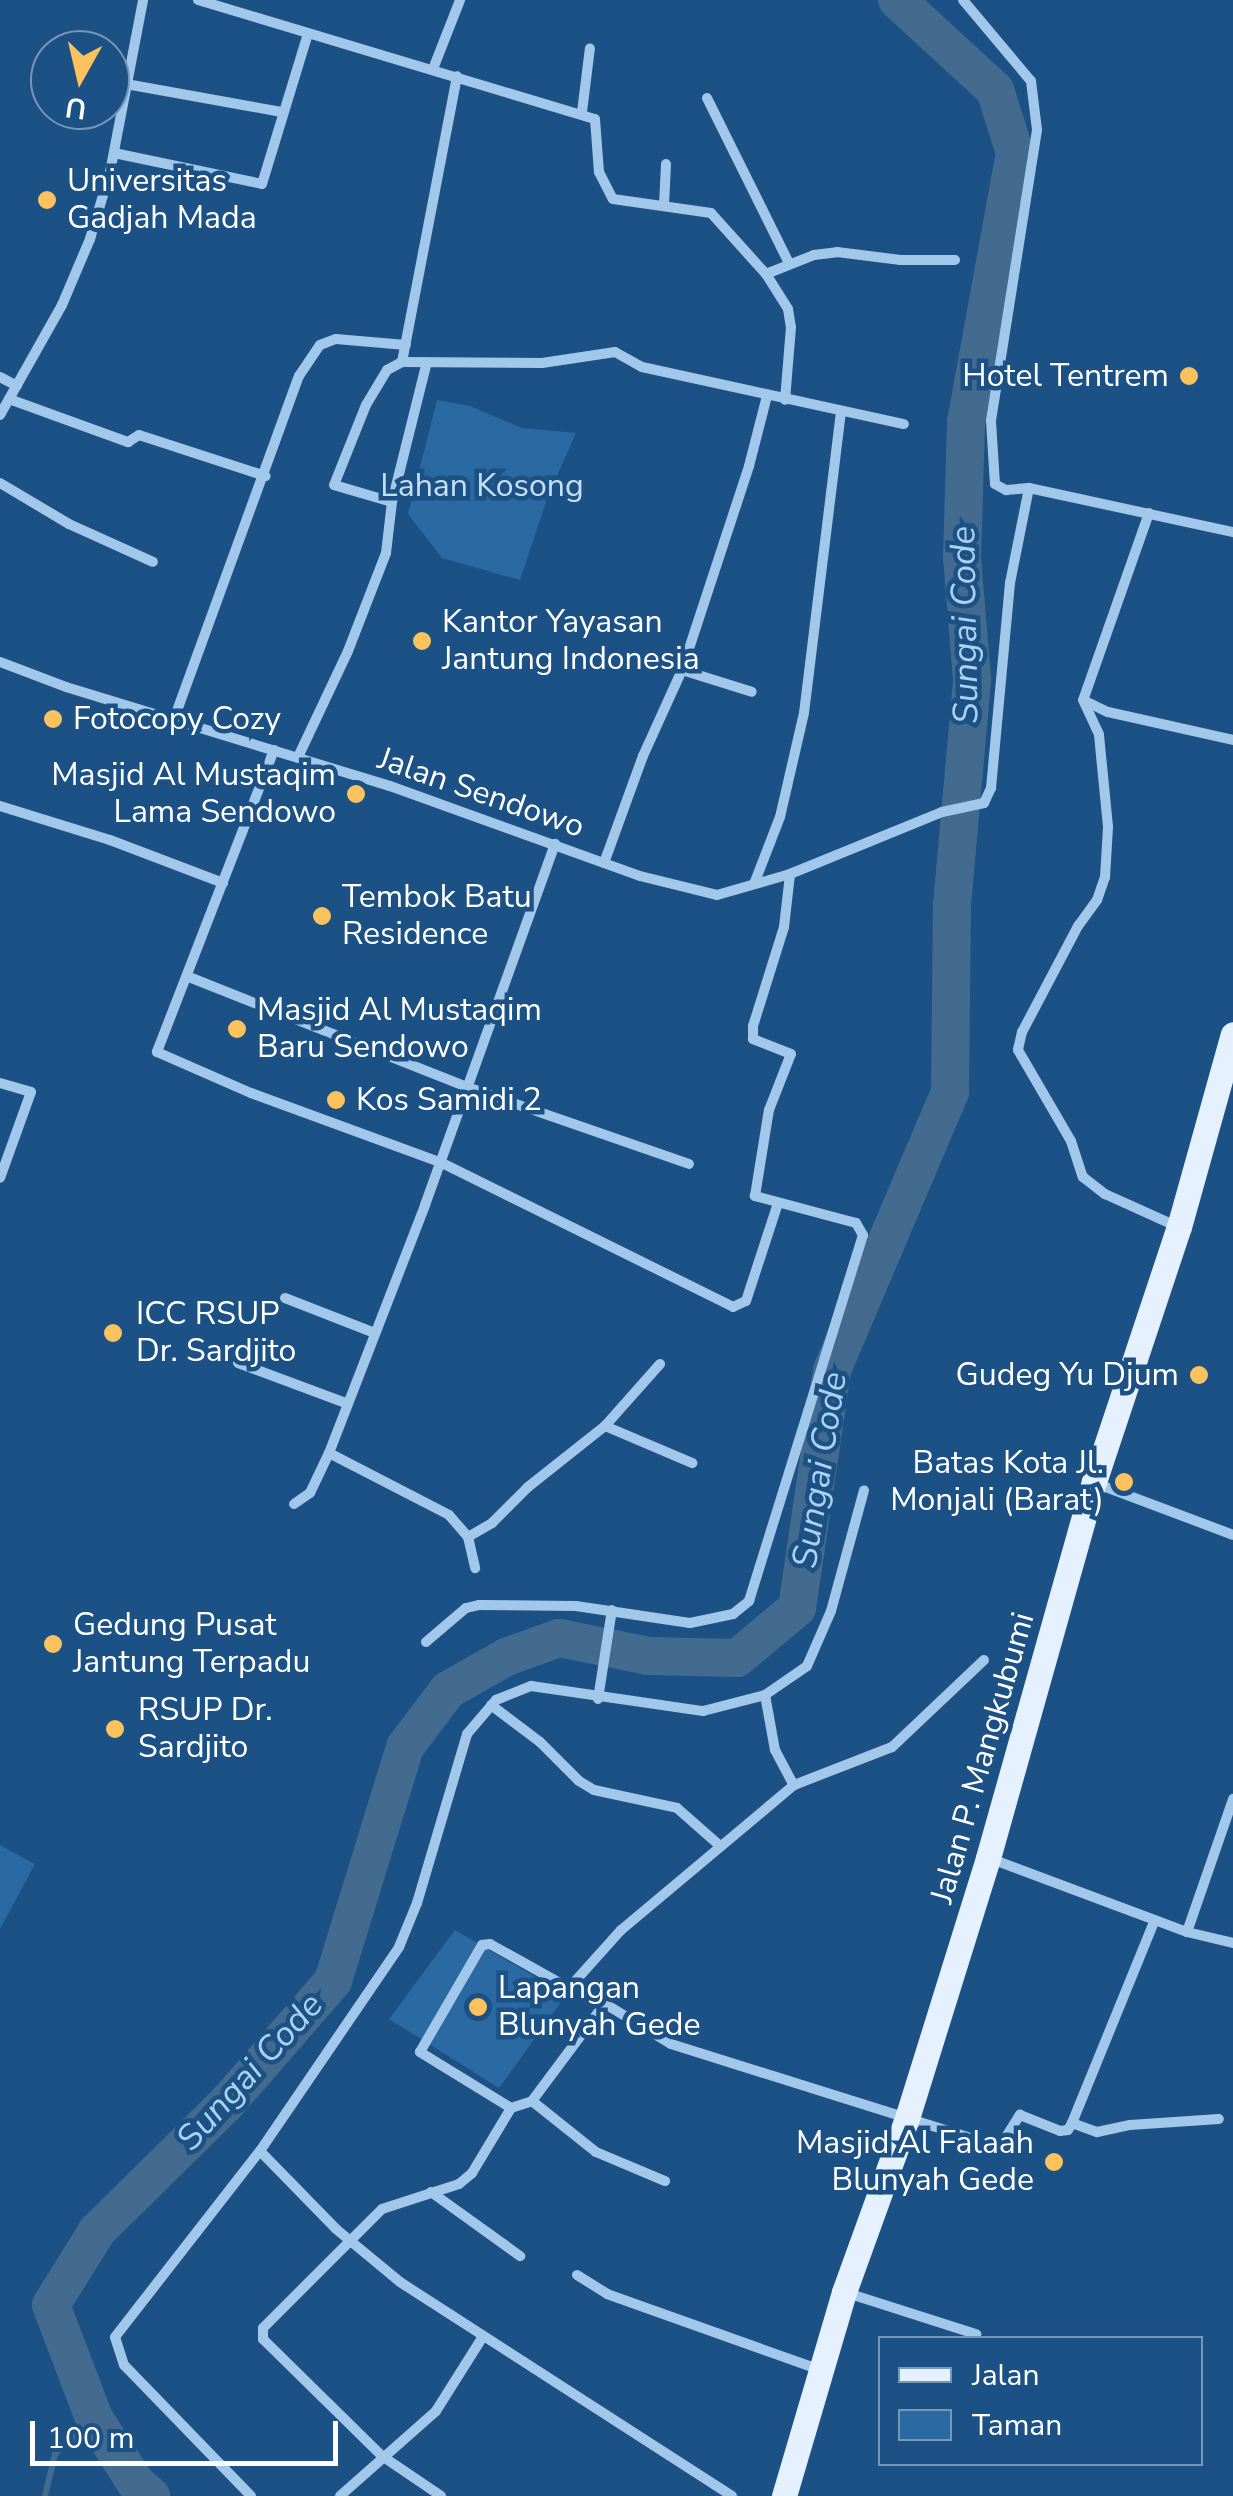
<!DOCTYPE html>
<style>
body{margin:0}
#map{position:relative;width:1233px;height:2496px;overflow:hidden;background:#1b5184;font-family:"Nunito Sans",sans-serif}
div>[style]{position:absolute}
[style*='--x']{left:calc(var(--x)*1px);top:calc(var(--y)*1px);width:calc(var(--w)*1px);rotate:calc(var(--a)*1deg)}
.green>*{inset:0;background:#2a69a1}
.stream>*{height:6px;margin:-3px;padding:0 3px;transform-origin:3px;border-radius:3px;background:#436b90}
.river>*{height:38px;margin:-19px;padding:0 19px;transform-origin:19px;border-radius:19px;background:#436b90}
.street>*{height:10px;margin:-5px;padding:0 5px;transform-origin:5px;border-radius:5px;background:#a1c8eb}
.primary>*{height:25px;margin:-12.5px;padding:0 12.5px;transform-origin:12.5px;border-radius:12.5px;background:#e5f1ff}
.dots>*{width:28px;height:28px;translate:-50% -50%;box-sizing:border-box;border:5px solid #1b5184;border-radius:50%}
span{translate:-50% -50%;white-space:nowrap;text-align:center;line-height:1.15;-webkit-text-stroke:9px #1b5184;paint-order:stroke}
.poi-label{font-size:32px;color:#fff}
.left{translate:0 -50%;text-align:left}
.right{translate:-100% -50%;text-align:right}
.park-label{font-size:32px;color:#c6e0f8}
.street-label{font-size:32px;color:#fff}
.water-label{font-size:35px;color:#acd2f2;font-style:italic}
.legend{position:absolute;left:878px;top:2336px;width:325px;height:130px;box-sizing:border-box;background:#1b5184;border:2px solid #7697b5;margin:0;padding:12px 18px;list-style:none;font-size:30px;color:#fff}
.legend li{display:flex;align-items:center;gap:20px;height:50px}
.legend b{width:50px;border:2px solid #7697b5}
.north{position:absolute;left:30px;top:30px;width:100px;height:100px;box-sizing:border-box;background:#1b5184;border:2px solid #7697b5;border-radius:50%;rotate:188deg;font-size:28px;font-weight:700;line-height:40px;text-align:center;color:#fff}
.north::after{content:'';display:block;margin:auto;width:35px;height:45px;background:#fcc25e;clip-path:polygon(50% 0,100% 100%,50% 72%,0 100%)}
.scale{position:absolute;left:30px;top:2421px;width:308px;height:45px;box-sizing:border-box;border:5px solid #fff;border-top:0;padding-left:12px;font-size:30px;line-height:35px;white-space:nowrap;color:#fff;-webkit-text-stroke:8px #1b5184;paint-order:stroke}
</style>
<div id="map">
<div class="green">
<i style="clip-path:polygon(437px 400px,470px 406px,522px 428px,576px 433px,548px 496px,520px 580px,442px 558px,408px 514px)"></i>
<i style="clip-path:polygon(0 1845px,35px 1864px,0 1929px)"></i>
<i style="clip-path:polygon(455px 1930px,566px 1995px,499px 2088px,389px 2019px)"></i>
</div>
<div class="stream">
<i style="--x:45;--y:2496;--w:43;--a:-76.6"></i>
<i style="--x:55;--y:2454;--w:53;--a:-42.7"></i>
</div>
<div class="river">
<i style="--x:151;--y:2496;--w:21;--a:-139"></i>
<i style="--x:135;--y:2482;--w:76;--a:-122.6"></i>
<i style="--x:94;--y:2418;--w:121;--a:-110.8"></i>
<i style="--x:51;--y:2305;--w:87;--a:-58.1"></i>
<i style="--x:97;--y:2231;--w:182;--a:-44.6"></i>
<i style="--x:227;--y:2103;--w:162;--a:-49"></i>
<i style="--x:333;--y:1981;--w:245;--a:-72.9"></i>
<i style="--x:405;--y:1747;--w:71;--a:-53"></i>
<i style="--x:448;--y:1690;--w:67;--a:-29.6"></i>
<i style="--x:506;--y:1657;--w:56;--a:-19.7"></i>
<i style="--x:559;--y:1638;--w:91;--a:11.4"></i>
<i style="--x:648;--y:1656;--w:89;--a:1.3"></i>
<i style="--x:737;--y:1658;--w:78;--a:-39.8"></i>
<i style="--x:797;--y:1608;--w:241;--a:-81.6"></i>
<i style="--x:832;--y:1370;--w:302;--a:-67"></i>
<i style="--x:950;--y:1092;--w:187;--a:-89.4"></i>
<i style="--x:952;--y:905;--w:227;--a:-84.9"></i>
<i style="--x:972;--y:679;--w:121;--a:-94.7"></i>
<i style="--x:962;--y:558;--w:136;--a:-88.3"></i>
<i style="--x:966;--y:422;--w:273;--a:-79.7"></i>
<i style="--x:1015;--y:153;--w:66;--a:-107.6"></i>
<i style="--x:995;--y:90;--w:133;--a:-137.4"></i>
</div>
<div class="street">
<i style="--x:198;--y:0;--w:414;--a:16.7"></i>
<i style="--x:595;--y:119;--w:53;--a:85.7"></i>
<i style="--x:599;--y:172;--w:30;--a:63"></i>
<i style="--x:613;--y:199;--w:99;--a:8.1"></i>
<i style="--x:711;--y:213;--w:82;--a:48"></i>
<i style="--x:766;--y:274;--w:41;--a:57.8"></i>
<i style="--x:788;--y:309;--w:18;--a:81"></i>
<i style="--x:791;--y:327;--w:73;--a:94.7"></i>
<i style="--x:963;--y:0;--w:106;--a:50"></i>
<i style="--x:1031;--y:81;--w:49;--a:83"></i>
<i style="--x:1037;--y:130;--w:295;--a:99"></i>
<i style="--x:991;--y:421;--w:63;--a:86.4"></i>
<i style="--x:995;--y:484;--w:13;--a:29"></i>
<i style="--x:1006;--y:490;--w:23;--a:-5"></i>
<i style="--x:1029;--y:488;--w:209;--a:12.2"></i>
<i style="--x:433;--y:69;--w:74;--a:-68.6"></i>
<i style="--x:126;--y:84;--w:158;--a:10.2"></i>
<i style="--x:707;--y:98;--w:184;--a:63.6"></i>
<i style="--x:582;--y:112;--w:64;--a:-82.9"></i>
<i style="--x:114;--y:153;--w:151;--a:11.8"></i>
<i style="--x:262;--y:184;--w:157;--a:-73"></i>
<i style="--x:664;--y:205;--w:41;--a:-87.2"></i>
<i style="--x:766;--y:274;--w:52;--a:-21.6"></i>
<i style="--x:814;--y:255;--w:23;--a:-7"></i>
<i style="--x:837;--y:252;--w:64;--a:7.2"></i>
<i style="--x:900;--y:260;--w:55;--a:0"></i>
<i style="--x:402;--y:362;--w:291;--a:-79.1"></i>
<i style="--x:0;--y:377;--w:19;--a:28"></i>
<i style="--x:9;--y:399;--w:127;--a:19.9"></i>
<i style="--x:128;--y:442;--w:13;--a:-32"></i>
<i style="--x:139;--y:435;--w:133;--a:18"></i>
<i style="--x:0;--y:415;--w:126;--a:-60.6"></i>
<i style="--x:62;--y:305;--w:72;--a:-67"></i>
<i style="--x:90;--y:239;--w:70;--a:-73.4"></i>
<i style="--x:110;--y:172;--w:175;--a:-79.1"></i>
<i style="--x:0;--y:483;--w:80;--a:30.7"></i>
<i style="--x:69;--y:524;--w:92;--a:24.3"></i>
<i style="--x:392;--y:502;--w:60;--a:-163.7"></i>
<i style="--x:334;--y:485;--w:86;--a:-68.2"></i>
<i style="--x:366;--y:405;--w:41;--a:-59"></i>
<i style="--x:387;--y:370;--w:17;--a:-28"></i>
<i style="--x:402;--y:362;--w:140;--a:0.4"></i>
<i style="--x:542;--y:363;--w:74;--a:-8.6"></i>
<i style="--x:615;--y:352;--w:31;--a:29"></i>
<i style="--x:642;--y:367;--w:268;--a:12.3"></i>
<i style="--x:1149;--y:513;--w:198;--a:109.4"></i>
<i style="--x:1083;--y:700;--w:38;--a:65"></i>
<i style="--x:1099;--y:735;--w:92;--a:84.4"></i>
<i style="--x:1108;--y:827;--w:50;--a:93.4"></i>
<i style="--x:1105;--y:877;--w:24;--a:109"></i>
<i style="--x:1097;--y:900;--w:32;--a:126"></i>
<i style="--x:1078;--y:926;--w:120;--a:117.8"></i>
<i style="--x:1022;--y:1032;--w:18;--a:103"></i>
<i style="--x:1018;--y:1050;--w:105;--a:59.8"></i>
<i style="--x:1071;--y:1141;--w:38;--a:72"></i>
<i style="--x:1083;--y:1177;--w:28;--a:38"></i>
<i style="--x:1105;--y:1194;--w:80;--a:24.3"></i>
<i style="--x:0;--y:662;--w:71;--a:20.7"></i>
<i style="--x:66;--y:687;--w:339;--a:17"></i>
<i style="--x:390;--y:786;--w:266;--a:19.8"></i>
<i style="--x:640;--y:876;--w:79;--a:13.9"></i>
<i style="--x:717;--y:895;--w:76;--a:-16"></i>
<i style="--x:790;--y:874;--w:164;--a:-22.2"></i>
<i style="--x:942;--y:812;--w:43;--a:-12.1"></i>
<i style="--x:984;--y:803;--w:17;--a:-65"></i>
<i style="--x:991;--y:788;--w:206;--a:-84.7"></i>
<i style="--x:1010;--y:583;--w:97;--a:-78.7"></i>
<i style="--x:682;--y:670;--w:73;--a:17.4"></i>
<i style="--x:1085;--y:701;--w:25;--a:26"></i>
<i style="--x:1108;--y:712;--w:128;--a:12.6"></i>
<i style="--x:174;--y:719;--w:365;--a:-70"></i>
<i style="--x:299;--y:376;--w:37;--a:-56"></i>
<i style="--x:320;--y:345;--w:17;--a:-21"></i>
<i style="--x:336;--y:339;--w:70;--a:4.9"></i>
<i style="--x:274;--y:750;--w:324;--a:111.2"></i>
<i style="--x:157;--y:1052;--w:103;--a:23.6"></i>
<i style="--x:251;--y:1093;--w:201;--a:20.1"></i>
<i style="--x:440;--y:1162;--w:327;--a:26.3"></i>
<i style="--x:733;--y:1307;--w:14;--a:-25"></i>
<i style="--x:746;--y:1301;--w:103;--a:-71.9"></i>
<i style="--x:298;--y:757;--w:117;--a:-64.7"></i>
<i style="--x:348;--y:651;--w:105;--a:-68.8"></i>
<i style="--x:386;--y:553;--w:51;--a:-83.3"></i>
<i style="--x:392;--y:502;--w:144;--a:-76"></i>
<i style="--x:0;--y:806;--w:115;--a:17.2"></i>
<i style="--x:110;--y:840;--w:121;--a:20.8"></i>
<i style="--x:604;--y:863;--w:114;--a:-70"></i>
<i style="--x:643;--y:756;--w:94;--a:-65.6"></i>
<i style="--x:682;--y:670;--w:215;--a:-71.8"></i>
<i style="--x:749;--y:466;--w:72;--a:-75.6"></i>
<i style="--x:754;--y:884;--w:72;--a:-68.8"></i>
<i style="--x:780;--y:817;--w:107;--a:-77"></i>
<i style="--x:804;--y:713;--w:302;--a:-83"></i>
<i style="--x:189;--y:977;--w:296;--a:21.6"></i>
<i style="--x:464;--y:1086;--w:238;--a:19.1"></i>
<i style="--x:0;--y:1083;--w:32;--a:16"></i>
<i style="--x:31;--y:1092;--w:91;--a:109.8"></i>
<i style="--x:285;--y:1298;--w:97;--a:21.3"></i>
<i style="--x:238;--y:1363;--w:117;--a:20.4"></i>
<i style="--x:605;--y:1426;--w:95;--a:23"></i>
<i style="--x:329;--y:1453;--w:135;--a:27.3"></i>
<i style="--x:449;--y:1515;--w:29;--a:49"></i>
<i style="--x:468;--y:1537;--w:32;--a:77"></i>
<i style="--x:1095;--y:1483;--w:147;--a:20.6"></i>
<i style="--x:294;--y:1504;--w:19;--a:-35"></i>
<i style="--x:310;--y:1493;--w:44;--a:-64.6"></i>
<i style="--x:329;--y:1453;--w:266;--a:-68.8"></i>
<i style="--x:425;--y:1205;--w:384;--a:-70.2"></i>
<i style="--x:468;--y:1537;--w:28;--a:-30"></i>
<i style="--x:492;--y:1523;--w:51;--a:-45"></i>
<i style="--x:528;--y:1487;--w:98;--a:-38.4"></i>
<i style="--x:605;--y:1426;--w:83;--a:-48.4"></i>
<i style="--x:426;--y:1642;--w:52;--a:-40.4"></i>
<i style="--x:466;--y:1608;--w:13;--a:-13"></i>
<i style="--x:479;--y:1605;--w:97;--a:0.6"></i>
<i style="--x:576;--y:1606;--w:115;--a:8.5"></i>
<i style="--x:690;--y:1623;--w:44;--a:-11.8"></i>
<i style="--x:733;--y:1614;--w:21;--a:-39"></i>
<i style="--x:749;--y:1601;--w:383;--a:-72.7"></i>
<i style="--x:863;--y:1235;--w:14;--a:-120"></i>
<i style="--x:856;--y:1223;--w:105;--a:-165"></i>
<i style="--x:755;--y:1196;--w:87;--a:-80.8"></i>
<i style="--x:769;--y:1110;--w:60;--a:-68.6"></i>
<i style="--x:791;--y:1054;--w:41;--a:-158.5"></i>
<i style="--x:753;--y:1039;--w:13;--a:-90"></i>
<i style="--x:753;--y:1026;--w:104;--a:-72.6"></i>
<i style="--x:784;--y:927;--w:53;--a:-83.5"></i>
<i style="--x:984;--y:1660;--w:127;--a:136.6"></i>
<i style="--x:892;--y:1747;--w:105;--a:158.8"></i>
<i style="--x:794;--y:1785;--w:226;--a:140"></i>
<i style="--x:621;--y:1930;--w:78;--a:131.9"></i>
<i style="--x:569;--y:1988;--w:21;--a:17"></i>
<i style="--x:589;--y:1994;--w:96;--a:31.4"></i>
<i style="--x:671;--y:2044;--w:335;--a:17.4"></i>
<i style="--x:991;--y:2144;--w:10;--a:6"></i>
<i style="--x:1001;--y:2145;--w:36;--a:-58"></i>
<i style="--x:1020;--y:2115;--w:43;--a:21.8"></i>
<i style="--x:1060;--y:2131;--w:8;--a:-7"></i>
<i style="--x:1068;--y:2130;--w:8;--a:-60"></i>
<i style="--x:1072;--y:2123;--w:27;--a:20"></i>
<i style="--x:1097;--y:2132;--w:34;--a:-12"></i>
<i style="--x:1130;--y:2125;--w:89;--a:-3.9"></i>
<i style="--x:765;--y:1695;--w:56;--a:79.7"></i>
<i style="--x:775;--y:1750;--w:40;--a:62"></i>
<i style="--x:598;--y:1699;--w:90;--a:-81.1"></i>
<i style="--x:491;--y:1705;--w:61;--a:37.1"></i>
<i style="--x:540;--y:1742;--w:55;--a:45"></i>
<i style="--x:579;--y:1781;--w:17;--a:31"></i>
<i style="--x:594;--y:1790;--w:85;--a:12.2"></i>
<i style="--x:677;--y:1808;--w:56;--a:41.4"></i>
<i style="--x:989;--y:1858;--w:211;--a:20.5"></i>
<i style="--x:1187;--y:1932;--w:47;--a:13.4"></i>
<i style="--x:1187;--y:1932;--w:141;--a:-70.9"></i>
<i style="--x:532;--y:2101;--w:82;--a:38.6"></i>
<i style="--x:596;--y:2152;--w:75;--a:22.8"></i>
<i style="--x:511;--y:2108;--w:107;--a:-148.4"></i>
<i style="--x:420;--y:2052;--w:124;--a:-59.9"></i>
<i style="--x:482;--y:1945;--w:8;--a:-7"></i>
<i style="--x:490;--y:1944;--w:90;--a:29.1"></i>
<i style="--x:1072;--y:2123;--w:219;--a:-67.8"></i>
<i style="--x:260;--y:2151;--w:109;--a:45.7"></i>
<i style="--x:336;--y:2229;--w:83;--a:39.6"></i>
<i style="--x:400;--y:2282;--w:395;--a:32.8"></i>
<i style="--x:431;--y:2192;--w:110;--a:35.7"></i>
<i style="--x:577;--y:2275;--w:36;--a:32"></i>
<i style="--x:607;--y:2294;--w:226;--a:19.6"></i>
<i style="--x:844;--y:2292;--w:139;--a:17.7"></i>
<i style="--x:251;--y:2496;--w:182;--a:-134.1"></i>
<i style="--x:124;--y:2365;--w:29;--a:-108"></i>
<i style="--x:115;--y:2337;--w:236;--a:-52.1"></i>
<i style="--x:260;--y:2151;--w:247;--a:-55.7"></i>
<i style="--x:399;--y:1947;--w:48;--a:-67.8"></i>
<i style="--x:417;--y:1903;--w:176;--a:-73.5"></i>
<i style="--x:467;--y:1734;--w:45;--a:-49.5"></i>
<i style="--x:496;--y:1700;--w:38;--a:-22"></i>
<i style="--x:531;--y:1686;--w:174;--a:8.3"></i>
<i style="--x:703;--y:1711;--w:64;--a:-14.5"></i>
<i style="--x:765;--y:1695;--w:51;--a:-34.6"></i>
<i style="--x:807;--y:1666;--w:60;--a:-66.4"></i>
<i style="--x:831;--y:1611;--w:125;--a:-74.7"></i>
<i style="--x:340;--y:2496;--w:128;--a:-41.5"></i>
<i style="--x:436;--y:2411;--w:86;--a:-57.8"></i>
<i style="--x:441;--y:2496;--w:71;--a:-145.9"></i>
<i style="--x:382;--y:2456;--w:167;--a:-135.5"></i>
<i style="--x:263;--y:2339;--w:11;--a:-90"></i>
<i style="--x:263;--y:2328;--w:168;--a:-45"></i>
<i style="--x:382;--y:2209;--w:81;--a:-18"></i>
<i style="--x:459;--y:2184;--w:17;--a:-40"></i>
<i style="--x:472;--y:2173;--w:76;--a:-59"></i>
<i style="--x:511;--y:2108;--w:22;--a:-18"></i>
<i style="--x:532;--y:2101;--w:122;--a:-53.3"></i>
</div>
<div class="primary">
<i style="--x:784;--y:2496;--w:213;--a:-73.6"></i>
<i style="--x:844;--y:2292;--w:188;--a:-70.1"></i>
<i style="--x:908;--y:2115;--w:269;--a:-72.7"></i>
<i style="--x:988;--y:1858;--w:391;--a:-74.3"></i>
<i style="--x:1094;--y:1482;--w:269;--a:-71.6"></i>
<i style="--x:1179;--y:1227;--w:200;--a:-74.4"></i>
</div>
<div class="dots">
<i style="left:47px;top:200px;background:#fcc25e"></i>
<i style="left:1189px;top:376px;background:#fcc25e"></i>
<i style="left:422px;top:641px;background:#fcc25e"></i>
<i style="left:53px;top:719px;background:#fcc25e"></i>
<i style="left:356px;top:794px;background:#fcc25e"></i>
<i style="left:322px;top:916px;background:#fcc25e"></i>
<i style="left:237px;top:1029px;background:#fcc25e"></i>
<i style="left:336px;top:1100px;background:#fcc25e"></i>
<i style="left:113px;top:1333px;background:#fcc25e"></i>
<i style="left:1199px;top:1375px;background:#fcc25e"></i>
<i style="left:1124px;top:1482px;background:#fcc25e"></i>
<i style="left:53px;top:1644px;background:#fcc25e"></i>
<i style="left:115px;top:1729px;background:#fcc25e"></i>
<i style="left:478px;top:2007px;background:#fcc25e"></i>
<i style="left:1054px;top:2162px;background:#fcc25e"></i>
</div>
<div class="poi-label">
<span class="left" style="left:67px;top:200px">Universitas<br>Gadjah Mada</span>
<span class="right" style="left:1169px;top:376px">Hotel Tentrem</span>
<span class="left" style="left:442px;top:641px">Kantor Yayasan<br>Jantung Indonesia</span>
<span class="left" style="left:73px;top:719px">Fotocopy Cozy</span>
<span class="right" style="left:336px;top:794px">Masjid Al Mustaqim<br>Lama Sendowo</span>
<span class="left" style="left:342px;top:916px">Tembok Batu<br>Residence</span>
<span class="left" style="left:257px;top:1029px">Masjid Al Mustaqim<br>Baru Sendowo</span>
<span class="left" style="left:356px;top:1100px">Kos Samidi 2</span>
<span class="left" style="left:136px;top:1333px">ICC RSUP<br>Dr. Sardjito</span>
<span class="right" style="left:1179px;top:1375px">Gudeg Yu Djum</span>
<span class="right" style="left:1104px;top:1482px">Batas Kota Jl.<br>Monjali (Barat)</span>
<span class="left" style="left:73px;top:1644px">Gedung Pusat<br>Jantung Terpadu</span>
<span class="left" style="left:138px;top:1729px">RSUP Dr.<br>Sardjito</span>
<span class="left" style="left:498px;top:2007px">Lapangan<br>Blunyah Gede</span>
<span class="right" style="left:1034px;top:2162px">Masjid Al Falaah<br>Blunyah Gede</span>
</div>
<div class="park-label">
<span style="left:482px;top:486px">Lahan Kosong</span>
</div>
<div class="street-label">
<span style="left:481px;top:793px;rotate:19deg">Jalan Sendowo</span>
<span style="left:983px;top:1758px;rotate:-74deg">Jalan P. Mangkubumi</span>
</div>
<div class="water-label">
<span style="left:965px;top:625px;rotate:-91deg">Sungai Code</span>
<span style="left:820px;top:1470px;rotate:-81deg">Sungai Code</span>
<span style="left:250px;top:2072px;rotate:-48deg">Sungai Code</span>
</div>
<ul class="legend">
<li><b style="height:12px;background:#e5f1ff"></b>Jalan</li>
<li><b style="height:28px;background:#2a69a1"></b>Taman</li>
</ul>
<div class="north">U</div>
<div class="scale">100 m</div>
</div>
